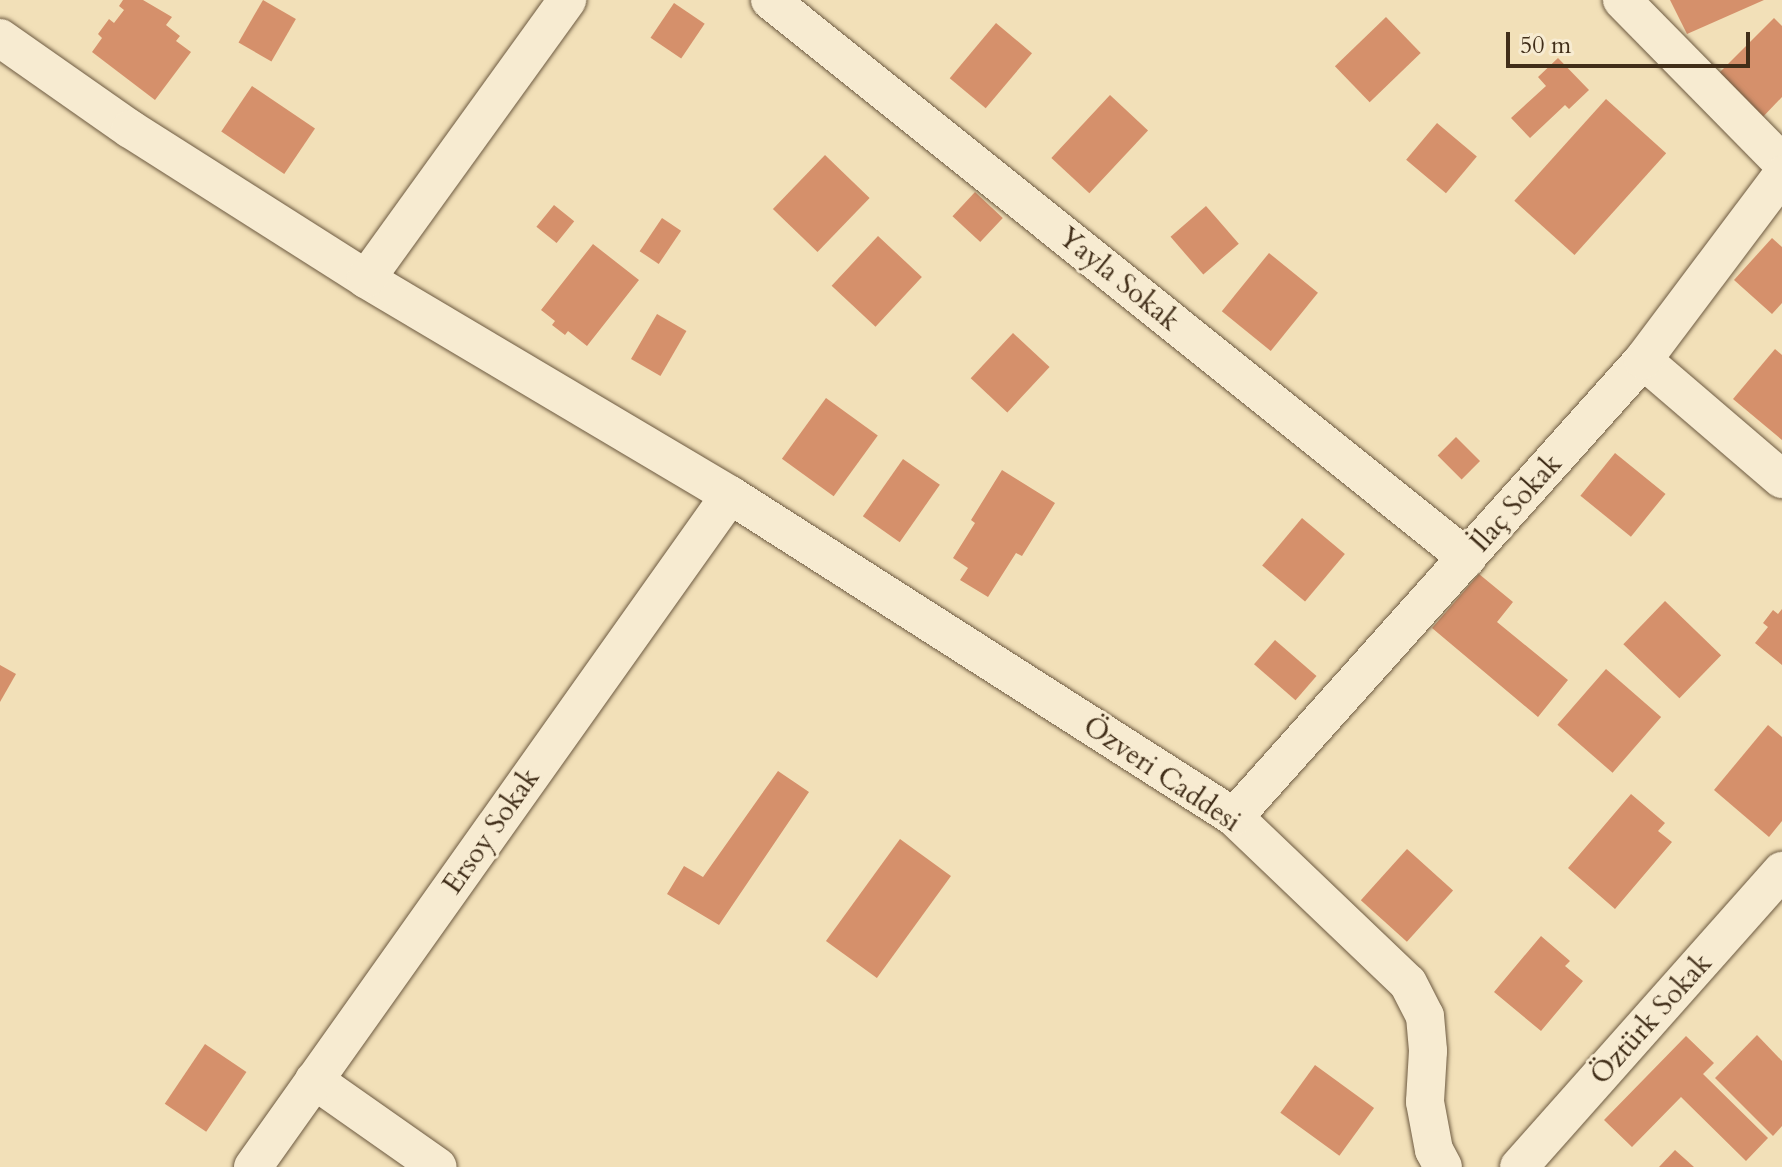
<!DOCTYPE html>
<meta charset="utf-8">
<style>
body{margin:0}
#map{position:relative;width:1782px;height:1167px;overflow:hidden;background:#f2e0b8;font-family:Cardo,serif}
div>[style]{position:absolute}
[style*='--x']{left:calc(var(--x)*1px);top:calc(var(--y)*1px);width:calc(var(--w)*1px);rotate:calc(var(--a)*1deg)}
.building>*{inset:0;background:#d5906b;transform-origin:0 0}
.roads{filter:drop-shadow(0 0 2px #6d5a41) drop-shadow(0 0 2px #6d5a41)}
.minor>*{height:38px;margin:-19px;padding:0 19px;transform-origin:19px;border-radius:19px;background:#f7ebd1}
span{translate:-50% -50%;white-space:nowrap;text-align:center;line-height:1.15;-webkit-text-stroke:6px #f7ebd1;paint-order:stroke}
.street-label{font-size:28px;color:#412e19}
.scale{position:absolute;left:1506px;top:32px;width:244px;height:36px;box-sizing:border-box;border:4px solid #412e19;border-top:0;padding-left:10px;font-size:24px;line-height:28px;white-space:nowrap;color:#412e19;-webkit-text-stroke:6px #f7ebd1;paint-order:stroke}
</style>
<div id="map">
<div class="building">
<i style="clip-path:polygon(123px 0,143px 0,172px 17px,166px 25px,180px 36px,176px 41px,191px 52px,155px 100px,92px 52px,102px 38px,98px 34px,109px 19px,114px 23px,124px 10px,119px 6px)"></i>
<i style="left:263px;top:0;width:38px;height:49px;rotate:30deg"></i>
<i style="clip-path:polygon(1670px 0,1764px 0,1687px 34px)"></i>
<i style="left:674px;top:3px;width:37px;height:42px;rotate:34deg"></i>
<i style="left:1386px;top:17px;width:50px;height:71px;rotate:46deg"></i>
<i style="clip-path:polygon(1774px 18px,1782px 26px,1782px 97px,1758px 122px,1714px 78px)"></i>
<i style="left:996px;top:23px;width:47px;height:72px;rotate:40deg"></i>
<i style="clip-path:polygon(1558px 58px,1589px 90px,1569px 109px,1565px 105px,1530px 138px,1511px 118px,1546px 86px,1538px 77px)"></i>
<i style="left:252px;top:86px;width:76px;height:55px;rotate:34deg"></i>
<i style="left:1110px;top:95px;width:52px;height:86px;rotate:43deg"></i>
<i style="left:1606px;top:99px;width:81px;height:137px;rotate:42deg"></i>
<i style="left:1437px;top:123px;width:52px;height:48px;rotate:40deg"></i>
<i style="left:825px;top:155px;width:62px;height:75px;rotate:44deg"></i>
<i style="left:975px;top:192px;width:38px;height:33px;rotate:43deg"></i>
<i style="left:554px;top:205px;width:26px;height:28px;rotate:39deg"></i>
<i style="left:1206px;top:206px;width:50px;height:47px;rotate:49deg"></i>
<i style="left:662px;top:218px;width:23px;height:40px;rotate:34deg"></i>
<i style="left:878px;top:236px;width:60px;height:68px;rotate:43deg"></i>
<i style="clip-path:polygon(1772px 238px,1782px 247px,1782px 303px,1772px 314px,1734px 280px)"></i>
<i style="clip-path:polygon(593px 244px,639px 280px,587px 346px,568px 331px,565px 335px,552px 325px,555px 321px,541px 310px)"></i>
<i style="left:1269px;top:253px;width:63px;height:75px;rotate:39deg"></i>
<i style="left:657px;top:314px;width:34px;height:52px;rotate:30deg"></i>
<i style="left:1013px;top:333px;width:50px;height:62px;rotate:43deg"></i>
<i style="clip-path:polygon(1775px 349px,1782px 355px,1782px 440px,1733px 399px)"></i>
<i style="left:826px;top:398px;width:64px;height:75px;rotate:36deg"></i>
<i style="left:1456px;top:437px;width:34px;height:26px;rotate:45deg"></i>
<i style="left:1615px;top:453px;width:65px;height:55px;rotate:39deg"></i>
<i style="left:903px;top:459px;width:45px;height:70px;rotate:35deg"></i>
<i style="clip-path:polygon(1002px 470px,1055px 503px,1022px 556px,1016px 553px,988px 597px,960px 580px,968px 568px,953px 558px,975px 523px,971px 520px)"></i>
<i style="left:1302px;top:518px;width:56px;height:62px;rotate:40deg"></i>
<i style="clip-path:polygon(1479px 574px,1513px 602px,1497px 622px,1568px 680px,1538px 717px,1432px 628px)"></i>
<i style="left:1665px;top:601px;width:78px;height:60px;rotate:44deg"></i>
<i style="clip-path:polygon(1782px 609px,1782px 665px,1755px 643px,1768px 627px,1763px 623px,1773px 610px,1778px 614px)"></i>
<i style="left:1275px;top:640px;width:55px;height:32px;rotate:41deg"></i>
<i style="clip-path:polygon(0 665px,16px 674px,0 702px)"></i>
<i style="left:1606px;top:669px;width:73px;height:74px;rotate:41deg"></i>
<i style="clip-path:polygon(1768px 725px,1782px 737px,1782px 821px,1769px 837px,1714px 790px)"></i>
<i style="clip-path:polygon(778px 771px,809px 792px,719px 925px,667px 894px,684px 866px,703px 877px)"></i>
<i style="clip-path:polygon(1631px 794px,1665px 823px,1658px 831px,1672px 842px,1615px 909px,1568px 868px)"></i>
<i style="left:900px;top:839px;width:63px;height:126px;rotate:36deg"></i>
<i style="left:1407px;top:849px;width:62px;height:69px;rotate:42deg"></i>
<i style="clip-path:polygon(1541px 936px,1570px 961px,1565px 966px,1583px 981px,1541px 1031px,1494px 992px)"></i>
<i style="clip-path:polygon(1757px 1035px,1782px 1061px,1782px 1126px,1773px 1136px,1715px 1078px)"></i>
<i style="clip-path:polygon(1686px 1036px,1714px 1063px,1703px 1074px,1768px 1138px,1746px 1161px,1681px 1097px,1632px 1147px,1604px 1120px)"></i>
<i style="left:205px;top:1044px;width:50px;height:72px;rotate:34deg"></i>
<i style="left:1315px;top:1065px;width:73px;height:59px;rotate:36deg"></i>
<i style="clip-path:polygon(1675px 1150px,1694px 1167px,1659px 1167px)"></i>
</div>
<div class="roads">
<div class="minor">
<i style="--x:770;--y:0;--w:893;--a:38.68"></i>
<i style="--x:1622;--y:0;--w:228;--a:45.5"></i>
<i style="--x:0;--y:38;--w:159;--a:35"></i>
<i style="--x:130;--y:129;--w:280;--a:32.4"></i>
<i style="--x:366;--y:279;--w:423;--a:30.7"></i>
<i style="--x:730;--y:495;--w:598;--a:32.57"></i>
<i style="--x:1234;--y:817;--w:240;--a:43.7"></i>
<i style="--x:1408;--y:983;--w:37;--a:63"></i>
<i style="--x:1425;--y:1016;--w:35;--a:85"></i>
<i style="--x:1428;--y:1051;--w:51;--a:93.4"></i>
<i style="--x:1425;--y:1102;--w:49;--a:79.4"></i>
<i style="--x:1434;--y:1150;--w:19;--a:62"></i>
<i style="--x:366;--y:279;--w:344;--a:-54.2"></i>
<i style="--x:1643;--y:360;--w:183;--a:40.6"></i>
<i style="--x:1234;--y:817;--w:613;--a:-48.17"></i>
<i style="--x:1643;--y:360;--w:231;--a:-53.1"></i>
<i style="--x:314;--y:1080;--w:151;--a:35.1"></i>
<i style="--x:253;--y:1167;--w:824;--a:-54.63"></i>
<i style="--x:1519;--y:1167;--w:396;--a:-48.4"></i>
</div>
</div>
<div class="street-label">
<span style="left:1119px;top:279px;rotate:39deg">Yayla Sokak</span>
<span style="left:1516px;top:503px;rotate:-48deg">İlaç Sokak</span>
<span style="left:1162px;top:774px;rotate:34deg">Özveri Caddesi</span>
<span style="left:491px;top:831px;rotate:-55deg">Ersoy Sokak</span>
<span style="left:1651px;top:1019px;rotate:-48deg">Öztürk Sokak</span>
</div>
<div class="scale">50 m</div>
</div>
